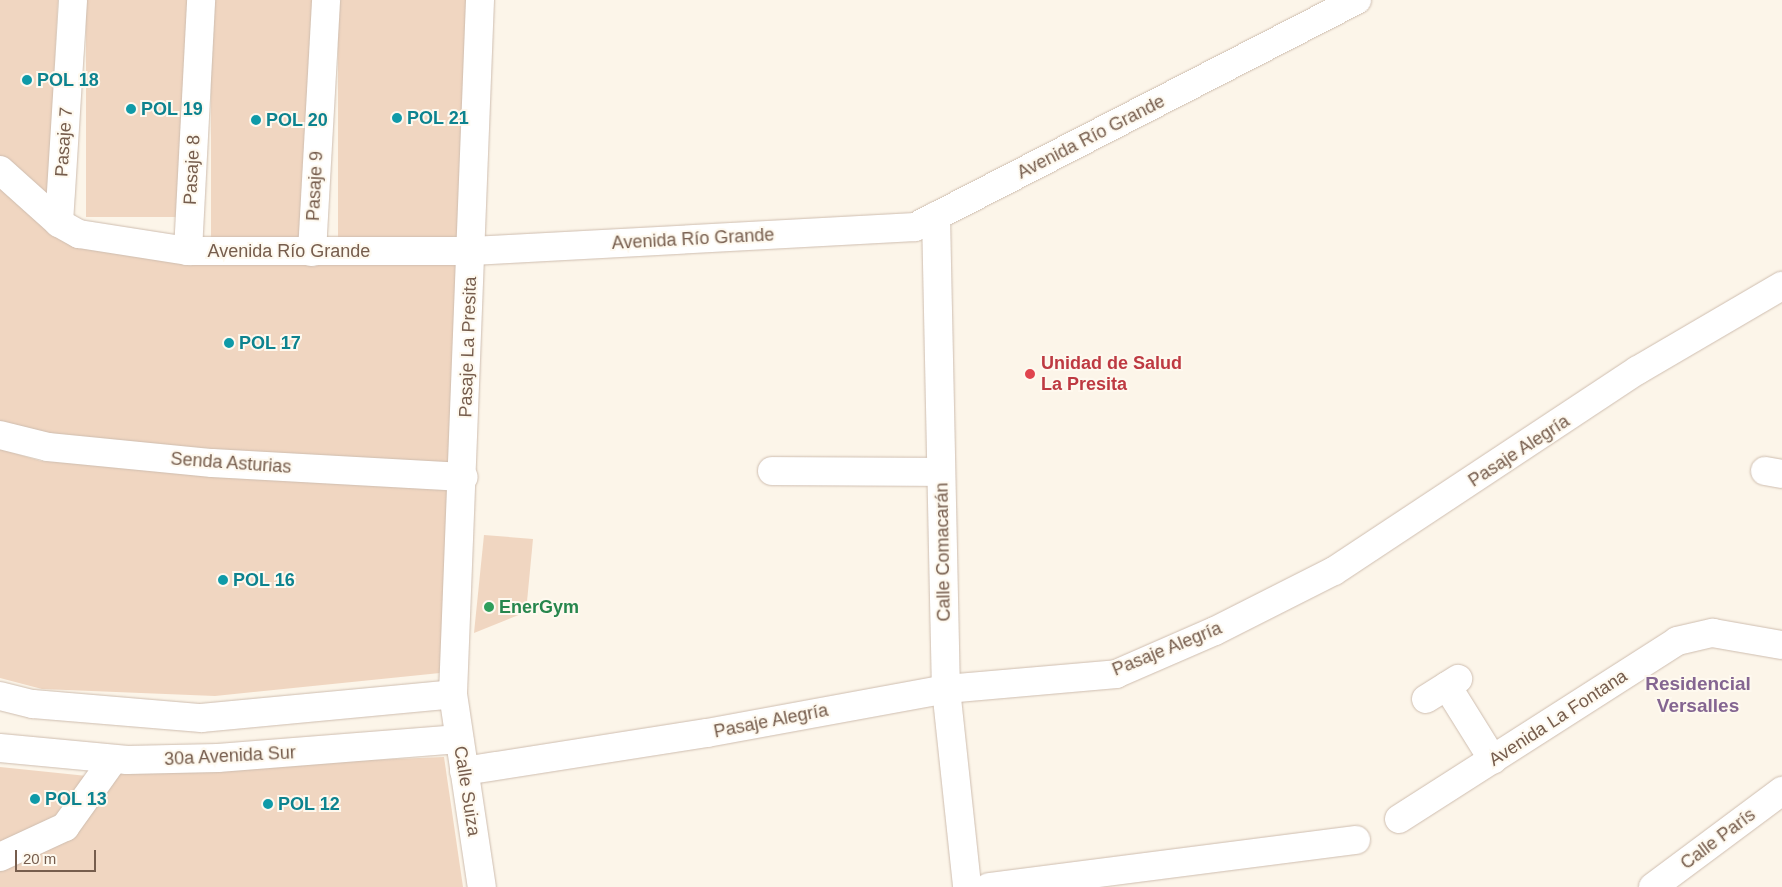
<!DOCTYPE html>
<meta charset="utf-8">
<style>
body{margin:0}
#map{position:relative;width:1782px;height:887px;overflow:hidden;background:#fcf5e9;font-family:Helvetica,sans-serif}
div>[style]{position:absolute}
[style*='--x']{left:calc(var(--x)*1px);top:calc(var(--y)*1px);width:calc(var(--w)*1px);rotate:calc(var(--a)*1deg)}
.building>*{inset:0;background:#f0d6c1;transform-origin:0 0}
.roads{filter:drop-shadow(0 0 1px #cebdaf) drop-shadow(0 0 1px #cebdaf)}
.minor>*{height:28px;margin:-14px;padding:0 14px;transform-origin:14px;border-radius:14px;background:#fff}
.dots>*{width:14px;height:14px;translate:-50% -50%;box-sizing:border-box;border:2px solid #fef9ef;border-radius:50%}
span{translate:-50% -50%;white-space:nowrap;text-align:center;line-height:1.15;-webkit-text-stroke:4px #fef9ef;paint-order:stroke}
.culture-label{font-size:18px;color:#0d838f;font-weight:700}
.left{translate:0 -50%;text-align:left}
.street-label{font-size:18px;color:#765d4d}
.health-label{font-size:18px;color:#be3a42;font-weight:700}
.leisure-label{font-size:18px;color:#27864d;font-weight:700}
.neighbourhood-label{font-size:19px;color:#846591;font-weight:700}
.scale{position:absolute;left:15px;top:850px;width:81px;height:22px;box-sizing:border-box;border:2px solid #765d4d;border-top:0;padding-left:6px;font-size:15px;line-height:18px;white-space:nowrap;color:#765d4d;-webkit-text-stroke:4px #fef9ef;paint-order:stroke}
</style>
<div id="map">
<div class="building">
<i style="clip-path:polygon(0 0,58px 0,47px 213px,0 160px)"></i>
<i style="left:86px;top:0;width:103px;height:217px"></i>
<i style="left:211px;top:0;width:103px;height:239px"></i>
<i style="left:338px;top:0;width:132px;height:242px"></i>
<i style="clip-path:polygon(0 182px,55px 236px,461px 262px,454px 466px,60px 438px,0 424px)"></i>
<i style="clip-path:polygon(0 449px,41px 461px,450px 488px,440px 673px,215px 696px,42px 689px,0 678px)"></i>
<i style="clip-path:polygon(484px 535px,533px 539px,526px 612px,474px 633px)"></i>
<i style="clip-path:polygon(444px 757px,463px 887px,0 887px,0 868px,104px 771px)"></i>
<i style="clip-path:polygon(0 767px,87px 776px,54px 821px,0 846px)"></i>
</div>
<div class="roads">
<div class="minor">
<i style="--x:480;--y:0;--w:695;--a:92.23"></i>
<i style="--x:453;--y:694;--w:195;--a:81.5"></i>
<i style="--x:0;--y:170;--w:79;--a:41.9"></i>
<i style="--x:59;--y:223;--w:23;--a:29"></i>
<i style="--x:79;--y:234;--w:110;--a:8.9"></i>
<i style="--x:188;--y:251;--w:284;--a:0"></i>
<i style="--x:472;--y:251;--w:444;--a:-3.1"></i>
<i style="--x:915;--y:227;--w:497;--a:-27.2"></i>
<i style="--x:936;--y:216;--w:473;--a:88.8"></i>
<i style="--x:946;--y:689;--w:199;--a:83.9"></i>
<i style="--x:59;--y:223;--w:223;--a:-86.4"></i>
<i style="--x:188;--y:251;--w:251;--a:-87"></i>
<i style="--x:312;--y:252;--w:252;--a:-86.8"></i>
<i style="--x:0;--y:435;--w:49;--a:14"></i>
<i style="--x:48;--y:447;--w:165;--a:5.6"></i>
<i style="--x:212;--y:463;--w:252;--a:3.2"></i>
<i style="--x:772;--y:471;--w:169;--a:0.3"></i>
<i style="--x:1765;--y:471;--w:17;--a:10"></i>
<i style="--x:1447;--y:686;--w:87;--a:58.1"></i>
<i style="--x:0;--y:696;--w:34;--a:14"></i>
<i style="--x:33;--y:704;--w:169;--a:4.8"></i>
<i style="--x:201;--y:718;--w:253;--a:-5.4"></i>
<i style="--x:1426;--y:699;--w:38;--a:-32"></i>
<i style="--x:0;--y:748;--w:128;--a:5.4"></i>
<i style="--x:127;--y:760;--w:91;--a:-1.3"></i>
<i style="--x:218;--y:758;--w:242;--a:-4.5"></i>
<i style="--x:464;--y:771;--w:246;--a:-8.9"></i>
<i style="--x:707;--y:733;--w:243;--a:-10.4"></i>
<i style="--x:946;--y:689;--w:171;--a:-5"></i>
<i style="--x:1116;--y:674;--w:108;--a:-23.5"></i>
<i style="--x:1215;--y:631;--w:133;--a:-26.8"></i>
<i style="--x:1334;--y:571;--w:364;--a:-33.5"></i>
<i style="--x:1638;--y:370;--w:167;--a:-30.3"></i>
<i style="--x:1399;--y:819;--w:330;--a:-32.6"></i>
<i style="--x:1677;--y:641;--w:37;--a:-13"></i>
<i style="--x:1713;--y:633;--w:70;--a:9.9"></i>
<i style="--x:0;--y:857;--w:72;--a:-24.8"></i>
<i style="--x:65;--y:827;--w:82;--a:-54.4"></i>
<i style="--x:989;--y:887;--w:370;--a:-7.3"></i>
<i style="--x:1653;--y:887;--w:161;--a:-36.7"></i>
</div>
</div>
<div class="dots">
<i style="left:27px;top:80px;background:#0f9aa8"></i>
<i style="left:131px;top:109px;background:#0f9aa8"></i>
<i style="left:397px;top:118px;background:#0f9aa8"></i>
<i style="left:256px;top:120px;background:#0f9aa8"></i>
<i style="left:229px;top:343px;background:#0f9aa8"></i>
<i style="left:1030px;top:374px;background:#e0444e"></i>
<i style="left:223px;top:580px;background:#0f9aa8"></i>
<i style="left:489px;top:607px;background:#2e9e5b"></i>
<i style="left:35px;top:799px;background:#0f9aa8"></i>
<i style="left:268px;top:804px;background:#0f9aa8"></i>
</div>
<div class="culture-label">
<span class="left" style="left:37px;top:80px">POL 18</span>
<span class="left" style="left:141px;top:109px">POL 19</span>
<span class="left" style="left:407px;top:118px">POL 21</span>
<span class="left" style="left:266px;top:120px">POL 20</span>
<span class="left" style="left:239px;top:343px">POL 17</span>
<span class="left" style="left:233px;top:580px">POL 16</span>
<span class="left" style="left:45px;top:799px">POL 13</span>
<span class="left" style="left:278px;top:804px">POL 12</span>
</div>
<div class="street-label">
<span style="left:1091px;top:137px;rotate:-27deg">Avenida Río Grande</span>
<span style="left:64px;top:142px;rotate:-86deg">Pasaje 7</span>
<span style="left:192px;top:170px;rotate:-87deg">Pasaje 8</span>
<span style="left:315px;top:186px;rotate:-87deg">Pasaje 9</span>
<span style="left:693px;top:239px;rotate:-3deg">Avenida Río Grande</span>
<span style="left:289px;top:251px">Avenida Río Grande</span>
<span style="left:468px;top:347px;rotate:-88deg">Pasaje La Presita</span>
<span style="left:1519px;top:451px;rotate:-33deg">Pasaje Alegría</span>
<span style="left:231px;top:463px;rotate:4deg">Senda Asturias</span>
<span style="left:943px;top:552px;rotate:-91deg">Calle Comacarán</span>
<span style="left:1167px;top:649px;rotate:-22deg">Pasaje Alegría</span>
<span style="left:1558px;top:718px;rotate:-33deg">Avenida La Fontana</span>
<span style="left:771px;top:721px;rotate:-11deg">Pasaje Alegría</span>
<span style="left:230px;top:756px;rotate:-3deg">30a Avenida Sur</span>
<span style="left:467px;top:791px;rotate:81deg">Calle Suiza</span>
<span style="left:1718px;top:839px;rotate:-37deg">Calle París</span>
</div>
<div class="health-label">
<span class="left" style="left:1041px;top:374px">Unidad de Salud<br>La Presita</span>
</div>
<div class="leisure-label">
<span class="left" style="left:499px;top:607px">EnerGym</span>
</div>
<div class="neighbourhood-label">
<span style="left:1698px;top:695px">Residencial<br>Versalles</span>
</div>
<div class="scale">20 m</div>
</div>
